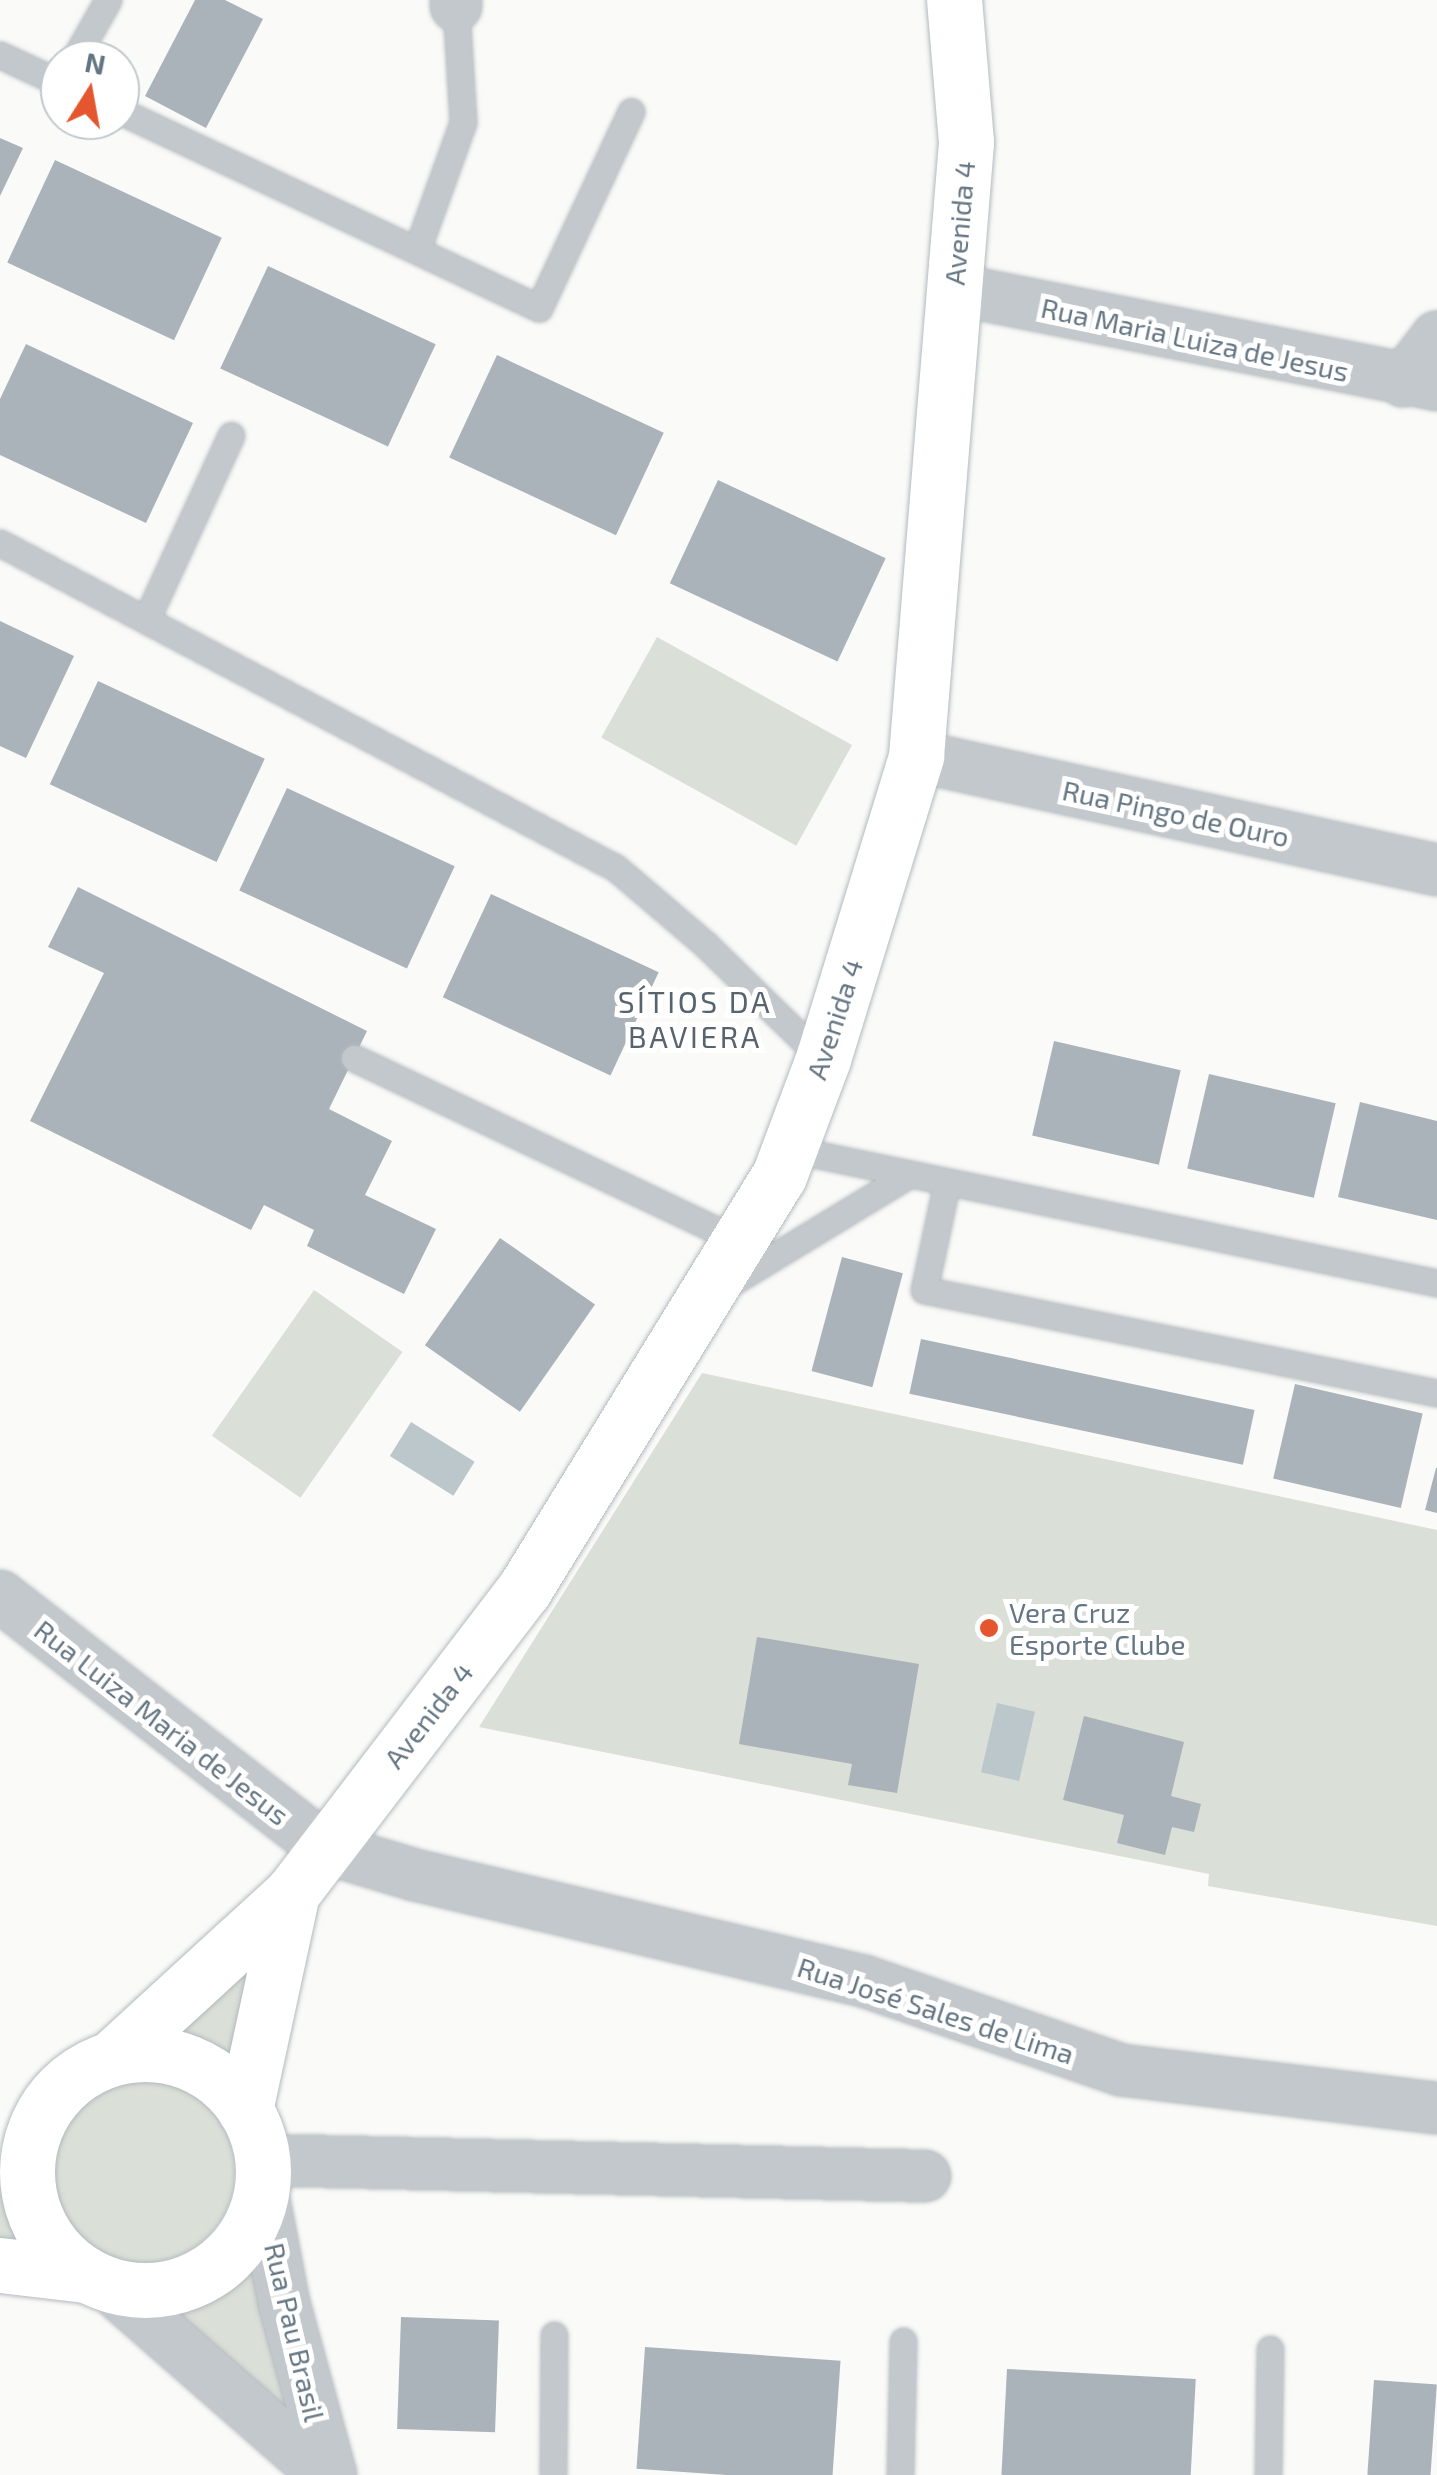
<!DOCTYPE html>
<meta charset="utf-8">
<style>
body{margin:0}
#map{position:relative;width:1437px;height:2475px;overflow:hidden;background:#fafaf8;font-family:"Exo 2",sans-serif}
div>[style]{position:absolute}
[style*='--x']{left:calc(var(--x)*1px);top:calc(var(--y)*1px);width:calc(var(--w)*1px);rotate:calc(var(--a)*1deg)}
.green>*{inset:0;background:#dadfd7;transform-origin:0 0}
.round{border-radius:50%}
.water>*{inset:0;background:#bbc7cb;transform-origin:0 0}
.building>*{inset:0;background:#aab3b9;transform-origin:0 0}
.roads{filter:drop-shadow(0 0 2px #b3babf) drop-shadow(0 0 2px #b3babf)}
.lane>*{height:25px;margin:-12.5px;padding:0 12.5px;transform-origin:12.5px;border-radius:12.5px;background:#c3c8cc}
.street>*{height:50px;margin:-25px;padding:0 25px;transform-origin:25px;border-radius:25px;background:#c3c8cc}
.secondary>*{height:55px;margin:-27.5px;padding:0 27.5px;transform-origin:27.5px;border-radius:27.5px;background:#fff}
.secondary>.ring{margin:-27.5px;padding:0;box-sizing:content-box;background:none;border:55px solid #fff;border-radius:50%}
.dots>*{width:28px;height:28px;translate:-50% -50%;box-sizing:border-box;border:5px solid #fff;border-radius:50%}
span{translate:-50% -50%;white-space:nowrap;text-align:center;line-height:1.15;-webkit-text-stroke:10px #fff;paint-order:stroke}
.street-label{font-size:28px;color:#657683}
.poi-label{font-size:28px;color:#657683}
.left{translate:0 -50%;text-align:left}
.neighbourhood-label{font-size:30px;color:#57646e;letter-spacing:2.5px}
.north{position:absolute;left:40px;top:40px;width:100px;height:100px;box-sizing:border-box;background:#fff;border:2px solid #c1c8cd;border-radius:50%;rotate:11deg;font-size:28px;font-weight:700;line-height:40px;text-align:center;color:#657683}
.north::after{content:'';display:block;margin:auto;width:35px;height:45px;background:#e4572e;clip-path:polygon(50% 0,100% 100%,50% 72%,0 100%)}
</style>
<div id="map">
<div class="green">
<i style="left:657px;top:637px;width:223px;height:115px;rotate:29deg"></i>
<i style="left:314px;top:1290px;width:108px;height:178px;rotate:35deg"></i>
<i style="clip-path:polygon(702px 1373px,1437px 1530px,1437px 1926px,1208px 1886px,1209px 1874px,479px 1727px)"></i>
<i style="clip-path:polygon(293px 1903px,252px 2088px,225px 2063px,192px 2047px,155px 2040px)"></i>
<i class="round" style="left:53px;top:2081px;width:182px;height:182px"></i>
<i style="clip-path:polygon(12px 2149px,14px 2187px,24px 2220px,42px 2250px,0 2248px,0 2157px)"></i>
<i style="clip-path:polygon(253px 2257px,299px 2430px,161px 2312px,190px 2310px,216px 2299px,237px 2281px)"></i>
</div>
<div class="water">
<i style="left:411px;top:1422px;width:75px;height:40px;rotate:32deg"></i>
<i style="left:997px;top:1703px;width:39px;height:71px;rotate:13deg"></i>
</div>
<div class="building">
<i style="clip-path:polygon(195px 0,225px 0,263px 19px,206px 128px,145px 96px)"></i>
<i style="clip-path:polygon(0 138px,23px 148px,0 196px)"></i>
<i style="left:55px;top:160px;width:184px;height:113px;rotate:25deg"></i>
<i style="left:268px;top:266px;width:185px;height:113px;rotate:25deg"></i>
<i style="clip-path:polygon(26px 344px,193px 423px,146px 523px,0 455px,0 399px)"></i>
<i style="left:497px;top:355px;width:184px;height:113px;rotate:25deg"></i>
<i style="left:718px;top:480px;width:185px;height:114px;rotate:25deg"></i>
<i style="clip-path:polygon(0 621px,74px 656px,26px 758px,0 746px)"></i>
<i style="left:98px;top:681px;width:184px;height:114px;rotate:25deg"></i>
<i style="left:287px;top:788px;width:185px;height:113px;rotate:25deg"></i>
<i style="clip-path:polygon(78px 887px,367px 1031px,329px 1109px,392px 1141px,365px 1195px,436px 1229px,404px 1294px,307px 1246px,314px 1230px,264px 1205px,251px 1230px,30px 1121px,104px 973px,48px 947px)"></i>
<i style="left:491px;top:894px;width:185px;height:114px;rotate:25deg"></i>
<i style="left:1054px;top:1041px;width:130px;height:97px;rotate:13deg"></i>
<i style="left:1209px;top:1074px;width:130px;height:97px;rotate:13deg"></i>
<i style="clip-path:polygon(1360px 1102px,1437px 1121px,1437px 1220px,1338px 1197px)"></i>
<i style="left:500px;top:1238px;width:116px;height:131px;rotate:35deg"></i>
<i style="left:842px;top:1257px;width:63px;height:118px;rotate:15deg"></i>
<i style="left:921px;top:1339px;width:341px;height:56px;rotate:12deg"></i>
<i style="left:1295px;top:1384px;width:131px;height:97px;rotate:13deg"></i>
<i style="clip-path:polygon(1436px 1468px,1437px 1468px,1437px 1513px,1425px 1510px)"></i>
<i style="clip-path:polygon(757px 1637px,919px 1664px,897px 1793px,848px 1785px,852px 1764px,739px 1744px)"></i>
<i style="clip-path:polygon(1084px 1716px,1184px 1742px,1171px 1796px,1201px 1804px,1194px 1832px,1172px 1827px,1165px 1855px,1117px 1843px,1124px 1815px,1063px 1800px)"></i>
<i style="left:401px;top:2317px;width:98px;height:112px;rotate:2deg"></i>
<i style="left:645px;top:2347px;width:196px;height:122px;rotate:4deg"></i>
<i style="left:1007px;top:2369px;width:189px;height:106px;rotate:3deg"></i>
<i style="left:1374px;top:2380px;width:63px;height:95px;rotate:4deg"></i>
</div>
<div class="roads">
<div class="lane">
<i style="--x:0;--y:55;--w:66;--a:25"></i>
<i style="--x:74;--y:60;--w:69;--a:-60.5"></i>
<i style="--x:120;--y:111;--w:463;--a:25.2"></i>
<i style="--x:539;--y:308;--w:217;--a:-64.9"></i>
<i style="--x:417;--y:250;--w:136;--a:-70.2"></i>
<i style="--x:463;--y:122;--w:116;--a:-93.5"></i>
<i style="--x:0;--y:543;--w:696;--a:27.82"></i>
<i style="--x:616;--y:868;--w:118;--a:40.5"></i>
<i style="--x:706;--y:945;--w:163;--a:44.3"></i>
<i style="--x:147;--y:618;--w:201;--a:-65.3"></i>
<i style="--x:354;--y:1058;--w:427;--a:25.4"></i>
<i style="--x:790;--y:1149;--w:661;--a:11.7"></i>
<i style="--x:947;--y:1182;--w:110;--a:102"></i>
<i style="--x:924;--y:1290;--w:523;--a:11.35"></i>
<i style="--x:724;--y:1287;--w:215;--a:-31.3"></i>
<i style="--x:553;--y:2475;--w:140;--a:-89.6"></i>
<i style="--x:900;--y:2475;--w:134;--a:-88.7"></i>
<i style="--x:1268;--y:2475;--w:126;--a:-89.1"></i>
</div>
<div class="street">
<i style="--x:456;--y:0;--w:6;--a:90"></i>
<i style="--x:953;--y:289;--w:493;--a:11.2"></i>
<i style="--x:1403;--y:381;--w:56;--a:-52.3"></i>
<i style="--x:916;--y:756;--w:533;--a:12.34"></i>
<i style="--x:0;--y:1596;--w:411;--a:37.8"></i>
<i style="--x:325;--y:1848;--w:94;--a:16.7"></i>
<i style="--x:415;--y:1875;--w:461;--a:13.3"></i>
<i style="--x:864;--y:1981;--w:272;--a:19.1"></i>
<i style="--x:1121;--y:2070;--w:318;--a:6.9"></i>
<i style="--x:263;--y:2160;--w:662;--a:1.38"></i>
<i style="--x:262;--y:2189;--w:116;--a:79.1"></i>
<i style="--x:284;--y:2303;--w:178;--a:74.7"></i>
<i style="--x:107;--y:2284;--w:290;--a:41.2"></i>
</div>
<div class="secondary">
<i class="ring" style="left:27px;top:2054px;width:181px;height:181px"></i>
<i style="--x:112;--y:2058;--w:244;--a:-42.5"></i>
<i style="--x:292;--y:1893;--w:382;--a:-52.6"></i>
<i style="--x:524;--y:1590;--w:486;--a:-58.4"></i>
<i style="--x:779;--y:1176;--w:125;--a:-69.4"></i>
<i style="--x:823;--y:1059;--w:317;--a:-72.9"></i>
<i style="--x:916;--y:756;--w:616;--a:-85.34"></i>
<i style="--x:966;--y:142;--w:143;--a:-94.8"></i>
<i style="--x:245;--y:2110;--w:222;--a:-77.8"></i>
<i style="--x:0;--y:2265;--w:86;--a:6.7"></i>
</div>
</div>
<div class="dots">
<i style="left:989px;top:1628px;background:#e4572e"></i>
</div>
<div class="street-label">
<span style="left:959px;top:223px;rotate:-85deg">Avenida 4</span>
<span style="left:1195px;top:339px;rotate:12deg">Rua Maria Luiza de Jesus</span>
<span style="left:1176px;top:813px;rotate:12deg">Rua Pingo de Ouro</span>
<span style="left:834px;top:1019px;rotate:-72deg">Avenida 4</span>
<span style="left:428px;top:1715px;rotate:-52deg">Avenida 4</span>
<span style="left:162px;top:1722px;rotate:38deg">Rua Luiza Maria de Jesus</span>
<span style="left:936px;top:2010px;rotate:18deg">Rua José Sales de Lima</span>
<span style="left:295px;top:2332px;rotate:77deg">Rua Pau Brasil</span>
</div>
<div class="poi-label">
<span class="left" style="left:1009px;top:1628px">Vera Cruz<br>Esporte Clube</span>
</div>
<div class="neighbourhood-label">
<span style="left:695px;top:1018px">SÍTIOS DA<br>BAVIERA</span>
</div>
<div class="north">N</div>
</div>
